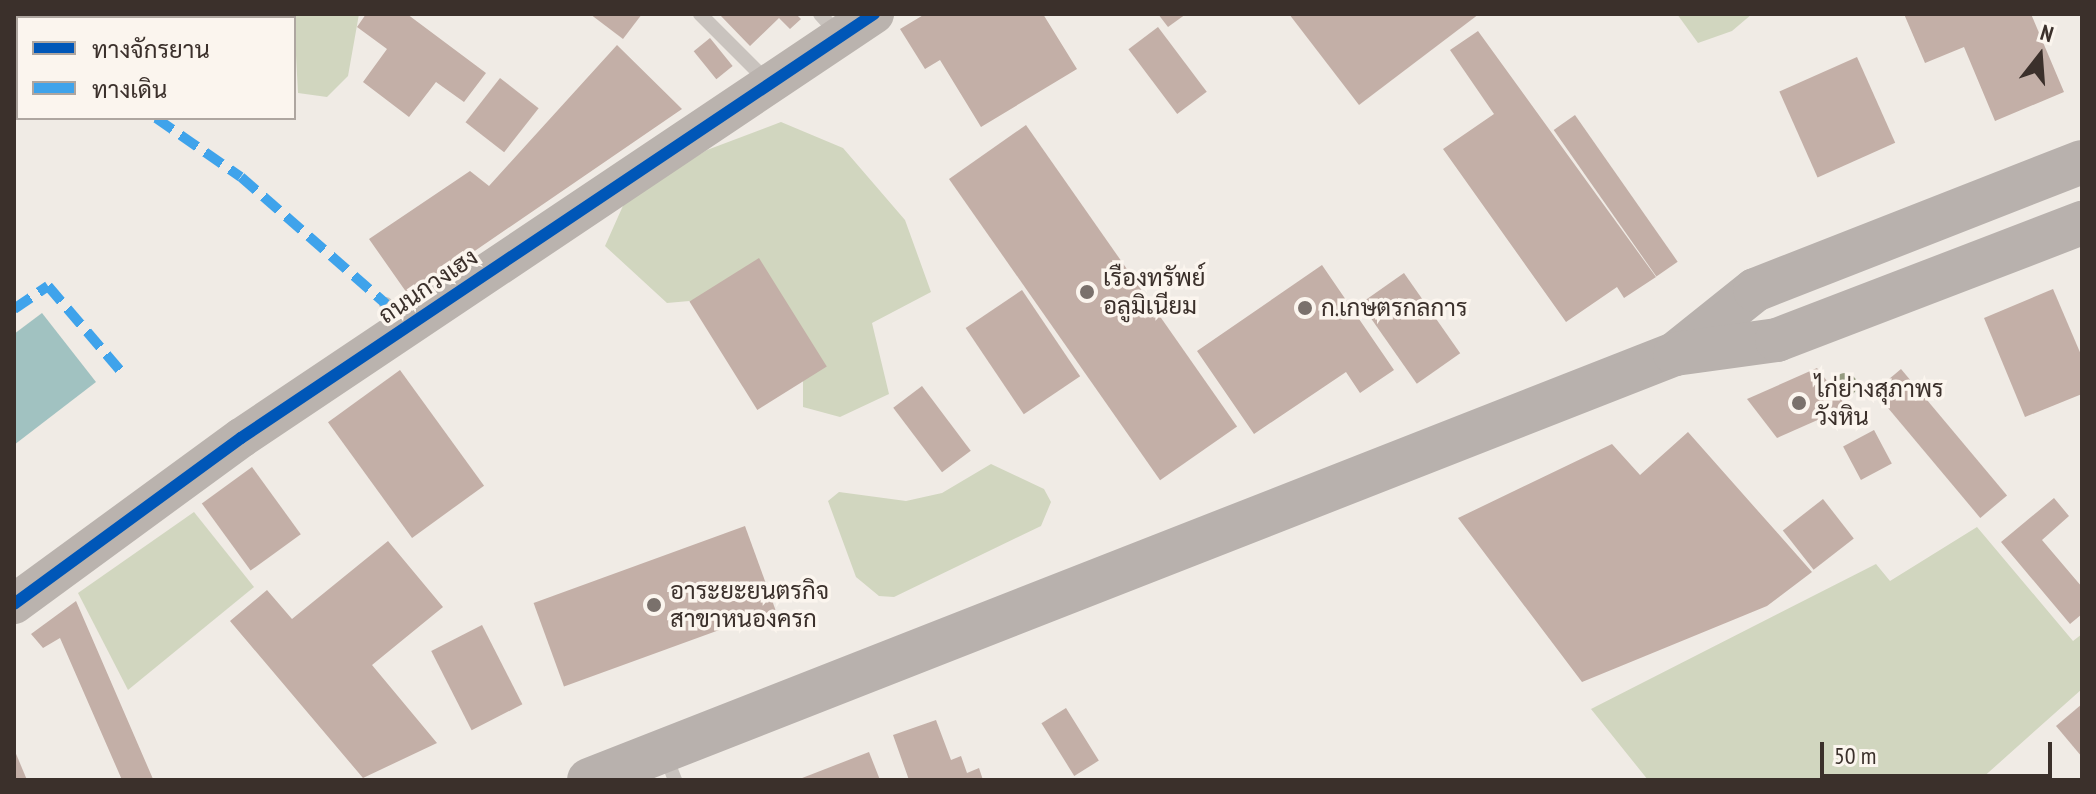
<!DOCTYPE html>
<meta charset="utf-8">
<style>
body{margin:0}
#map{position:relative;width:2096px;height:794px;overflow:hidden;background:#f0ebe5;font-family:"PT Sans Narrow",Sarabun,sans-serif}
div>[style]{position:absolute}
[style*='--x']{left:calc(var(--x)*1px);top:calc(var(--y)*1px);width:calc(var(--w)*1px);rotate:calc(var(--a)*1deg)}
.green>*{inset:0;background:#d1d6bf}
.water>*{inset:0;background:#a1c2c1}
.building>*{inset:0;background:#c3afa7;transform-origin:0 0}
.lane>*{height:14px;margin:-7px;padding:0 7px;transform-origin:7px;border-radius:7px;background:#c9c3be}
.secondary>*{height:40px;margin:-20px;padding:0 20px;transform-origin:20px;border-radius:20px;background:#bab3ae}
.primary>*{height:44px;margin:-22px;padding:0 22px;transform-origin:22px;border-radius:22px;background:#b8b1ad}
.quiet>*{height:10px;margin-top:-5px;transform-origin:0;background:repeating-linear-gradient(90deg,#3fa3eb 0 20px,transparent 0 30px)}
.cycleway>*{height:12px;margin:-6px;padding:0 6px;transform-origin:6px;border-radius:6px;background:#0057b8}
.trees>*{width:24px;height:24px;margin:-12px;border-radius:50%;background:#959b80}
.dots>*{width:22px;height:22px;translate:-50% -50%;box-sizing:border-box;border:4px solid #fbf5ee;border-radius:50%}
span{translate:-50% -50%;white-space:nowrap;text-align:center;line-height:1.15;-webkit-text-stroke:7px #fbf5ee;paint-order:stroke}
.poi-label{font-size:24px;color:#3b302b}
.left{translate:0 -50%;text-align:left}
.street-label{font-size:24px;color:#3b302b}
.frame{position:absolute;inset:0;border:16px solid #3b302b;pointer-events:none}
.legend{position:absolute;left:16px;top:16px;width:280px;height:104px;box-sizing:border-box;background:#fbf5ee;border:2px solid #aea6a0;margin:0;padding:10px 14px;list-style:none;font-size:24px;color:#3b302b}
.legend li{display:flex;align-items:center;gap:16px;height:40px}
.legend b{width:40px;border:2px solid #aea6a0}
.north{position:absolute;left:2000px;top:16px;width:80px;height:80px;-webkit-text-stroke:6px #fbf5ee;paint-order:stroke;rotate:17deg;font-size:22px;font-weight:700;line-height:32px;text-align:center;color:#3b302b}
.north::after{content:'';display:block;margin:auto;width:28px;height:36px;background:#3b302b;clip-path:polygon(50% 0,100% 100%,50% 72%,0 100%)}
.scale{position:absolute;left:1820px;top:742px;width:232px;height:36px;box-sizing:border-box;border:4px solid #3b302b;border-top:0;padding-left:10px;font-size:24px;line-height:28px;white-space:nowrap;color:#3b302b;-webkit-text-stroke:6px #fbf5ee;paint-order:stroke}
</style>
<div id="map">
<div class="green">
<i style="clip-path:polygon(228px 14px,359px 14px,348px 76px,327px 97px,298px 93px,294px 18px)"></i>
<i style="clip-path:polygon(1677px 14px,1752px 14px,1732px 31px,1698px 43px)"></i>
<i style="clip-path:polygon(781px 122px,843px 148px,905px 220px,931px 292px,872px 323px,889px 394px,840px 417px,803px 407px,803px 347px,723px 298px,667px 303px,605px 246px,626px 199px,707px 150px)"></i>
<i style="clip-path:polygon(991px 464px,1044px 489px,1051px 502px,1041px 526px,894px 597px,879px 596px,856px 577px,828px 501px,839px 492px,906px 501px,942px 493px)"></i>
<i style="clip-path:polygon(194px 512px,254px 587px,128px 690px,78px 593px)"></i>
<i style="clip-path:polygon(1977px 527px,2073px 641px,2082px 634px,2082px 689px,1980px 780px,1648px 780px,1591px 709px,1876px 564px,1890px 581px)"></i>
</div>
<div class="water">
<i style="clip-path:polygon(42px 313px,96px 382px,14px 445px,14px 334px)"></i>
</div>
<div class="building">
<i style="clip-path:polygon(366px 14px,407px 14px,486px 73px,464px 102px,436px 82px,409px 117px,363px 82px,387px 49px,357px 27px)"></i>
<i style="clip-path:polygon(590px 14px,642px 14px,623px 39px)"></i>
<i style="clip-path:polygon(719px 14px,796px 14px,801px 19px,790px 29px,779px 18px,750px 46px)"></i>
<i style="clip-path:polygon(925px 14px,1043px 14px,1077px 69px,981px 127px,940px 60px,925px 69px,900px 29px)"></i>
<i style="clip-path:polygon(1158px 14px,1186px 14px,1168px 27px)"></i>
<i style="clip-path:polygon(1289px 14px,1479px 14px,1359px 105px)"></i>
<i style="clip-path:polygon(1904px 14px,2031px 14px,2064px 92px,1995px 121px,1964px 47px,1925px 63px)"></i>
<i style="left:1158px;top:27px;width:81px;height:37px;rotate:53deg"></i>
<i style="clip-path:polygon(1478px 31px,1656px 277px,1624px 298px,1617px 287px,1566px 322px,1443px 149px,1494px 114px,1450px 50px)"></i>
<i style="left:710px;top:38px;width:36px;height:21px;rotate:51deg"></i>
<i style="clip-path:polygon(617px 45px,682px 109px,409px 296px,369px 239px,470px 171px,489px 186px)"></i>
<i style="left:1857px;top:57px;width:94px;height:85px;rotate:66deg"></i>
<i style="left:500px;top:78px;width:49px;height:56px;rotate:38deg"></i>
<i style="left:1575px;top:115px;width:179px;height:26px;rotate:55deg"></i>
<i style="left:1026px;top:125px;width:368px;height:94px;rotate:55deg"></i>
<i style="left:759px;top:258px;width:128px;height:82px;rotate:58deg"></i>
<i style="clip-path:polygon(1322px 265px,1394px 370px,1360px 393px,1346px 372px,1254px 434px,1197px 351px)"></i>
<i style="left:1404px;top:273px;width:98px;height:53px;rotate:55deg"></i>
<i style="clip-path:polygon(2053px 289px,2082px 357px,2082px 394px,2025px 417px,1984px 318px)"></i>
<i style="left:1022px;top:290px;width:104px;height:68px;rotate:56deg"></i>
<i style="clip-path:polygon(1817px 368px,1847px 407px,1777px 438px,1747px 399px)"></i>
<i style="left:1901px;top:369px;width:165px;height:35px;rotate:50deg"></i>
<i style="left:400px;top:370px;width:143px;height:89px;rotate:54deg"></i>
<i style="left:922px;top:386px;width:81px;height:36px;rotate:53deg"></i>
<i style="left:1874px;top:430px;width:38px;height:35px;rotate:62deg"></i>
<i style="clip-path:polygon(1688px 432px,1812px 572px,1767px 606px,1582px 682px,1458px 518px,1612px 444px,1640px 475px)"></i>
<i style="left:252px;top:467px;width:83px;height:62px;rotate:54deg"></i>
<i style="clip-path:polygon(2054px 498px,2069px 516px,2042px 540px,2082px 587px,2082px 614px,2070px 624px,2001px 542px)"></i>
<i style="left:1823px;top:499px;width:50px;height:51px;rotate:52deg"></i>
<i style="left:745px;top:526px;width:89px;height:225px;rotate:70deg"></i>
<i style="clip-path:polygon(388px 541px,443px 607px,372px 665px,437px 743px,363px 778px,230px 621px,267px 590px,292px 619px)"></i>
<i style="clip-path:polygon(76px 601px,153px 779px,151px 780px,122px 780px,60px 638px,43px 648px,31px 634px)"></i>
<i style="left:482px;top:625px;width:89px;height:57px;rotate:63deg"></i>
<i style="clip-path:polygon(2082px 704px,2082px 757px,2056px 726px)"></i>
<i style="left:1066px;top:708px;width:62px;height:29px;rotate:58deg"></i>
<i style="clip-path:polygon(936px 720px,951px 760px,961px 756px,967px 773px,979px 768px,983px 780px,909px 780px,893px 735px)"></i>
<i style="clip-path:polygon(14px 749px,27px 780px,14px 780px)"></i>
<i style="clip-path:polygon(869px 752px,880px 780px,797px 780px)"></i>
</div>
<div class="lane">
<i style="--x:700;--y:14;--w:98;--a:45"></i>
<i style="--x:820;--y:14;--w:25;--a:48"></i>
<i style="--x:386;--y:304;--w:30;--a:49"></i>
<i style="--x:665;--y:755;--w:27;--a:68"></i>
</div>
<div class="secondary">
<i style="--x:14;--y:604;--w:281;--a:-36.2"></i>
<i style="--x:241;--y:438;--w:762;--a:-33.82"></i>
</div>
<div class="primary">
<i style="--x:1675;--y:354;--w:102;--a:-38.7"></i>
<i style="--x:1755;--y:290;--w:351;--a:-21.4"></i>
<i style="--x:589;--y:780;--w:1167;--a:-21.42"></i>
<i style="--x:1675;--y:354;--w:103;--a:-7.8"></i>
<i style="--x:1777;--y:340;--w:327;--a:-21"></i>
</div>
<div class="quiet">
<i style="--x:14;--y:21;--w:5;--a:37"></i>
<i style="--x:156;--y:118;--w:103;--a:34.8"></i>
<i style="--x:241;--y:177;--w:193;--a:41.2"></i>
<i style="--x:14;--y:309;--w:41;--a:-34.1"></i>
<i style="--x:48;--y:286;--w:118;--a:49.5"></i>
</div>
<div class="cycleway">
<i style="--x:14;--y:604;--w:281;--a:-36.2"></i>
<i style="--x:241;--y:438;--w:762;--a:-33.82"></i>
</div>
<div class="trees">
<i style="left:1845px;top:385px"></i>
</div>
<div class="dots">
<i style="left:1087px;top:292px;background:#7a716c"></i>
<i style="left:1305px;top:308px;background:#7a716c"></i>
<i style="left:1799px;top:403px;background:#7a716c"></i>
<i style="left:654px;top:605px;background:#7a716c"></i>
</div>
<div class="poi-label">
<span class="left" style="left:1103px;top:292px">เรืองทรัพย์<br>อลูมิเนียม</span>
<span class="left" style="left:1321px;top:308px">ก.เกษตรกลการ</span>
<span class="left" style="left:1815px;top:403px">ไก่ย่างสุภาพร<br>วังหิน</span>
<span class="left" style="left:670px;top:605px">อาระยะยนตรกิจ<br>สาขาหนองครก</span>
</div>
<div class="street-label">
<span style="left:428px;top:286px;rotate:-34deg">ถนนกวงเฮง</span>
</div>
<div class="frame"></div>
<ul class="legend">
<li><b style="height:10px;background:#0057b8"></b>ทางจักรยาน</li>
<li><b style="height:10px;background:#3fa3eb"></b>ทางเดิน</li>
</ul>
<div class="north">N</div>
<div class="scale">50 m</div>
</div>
